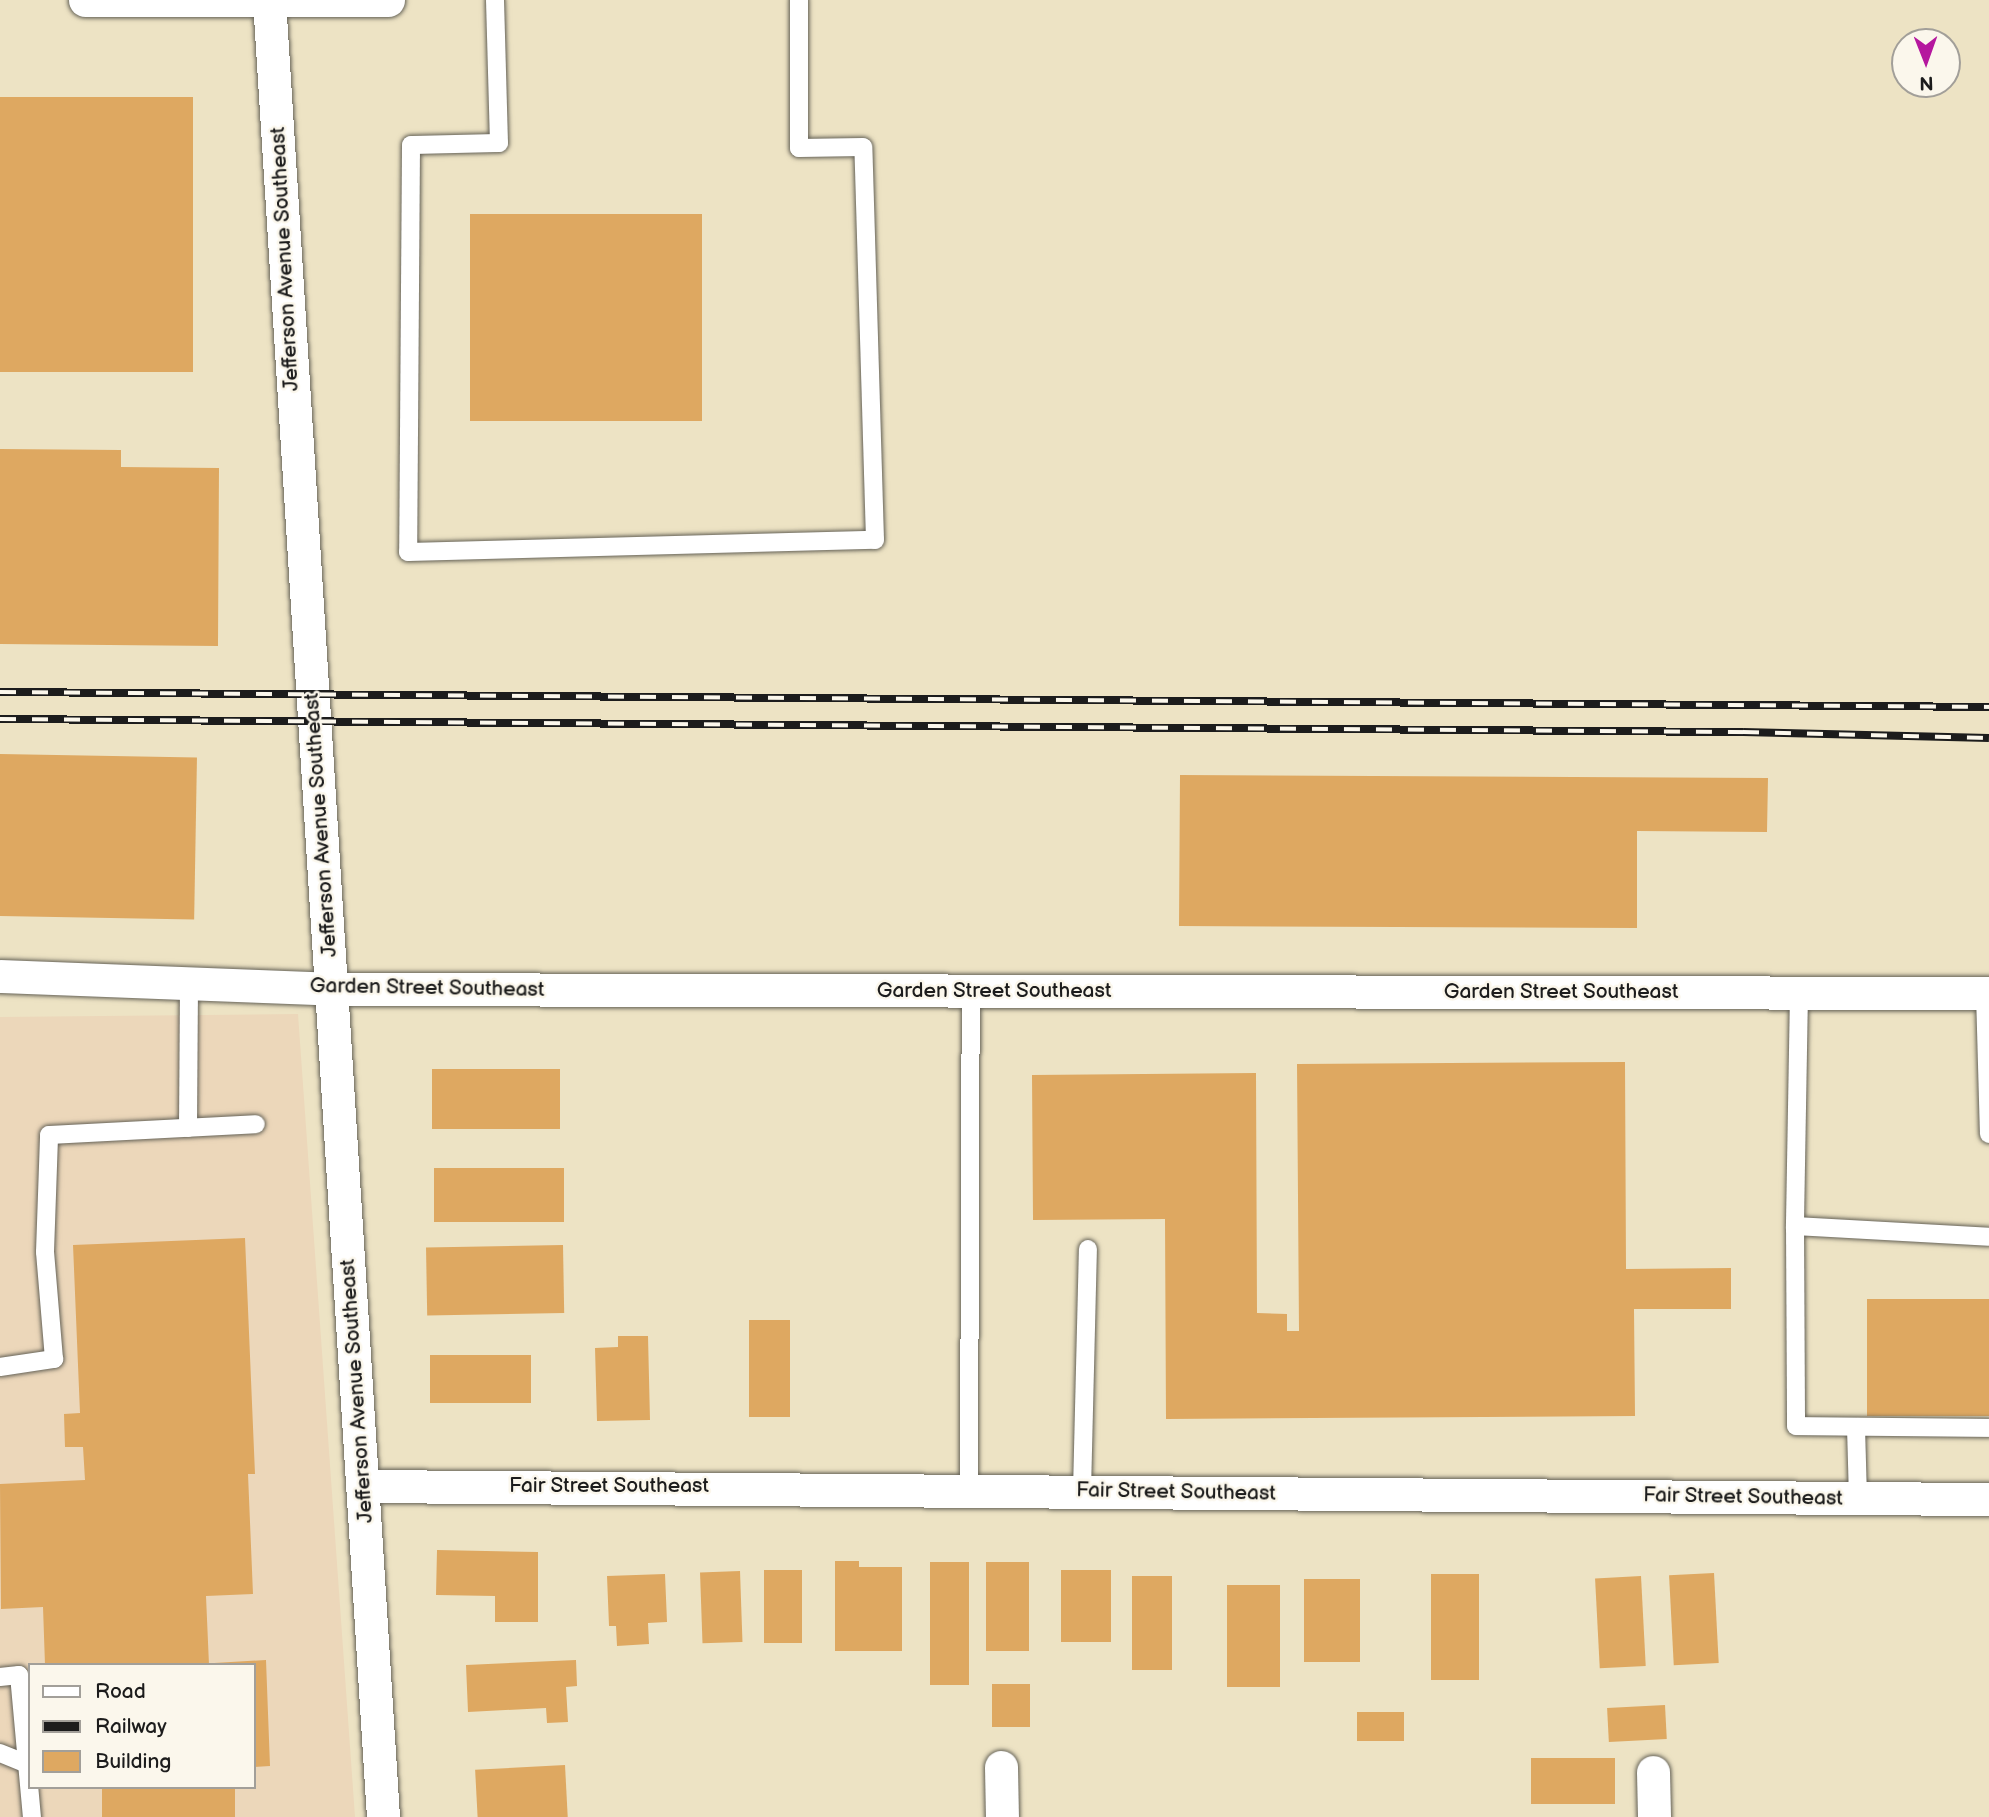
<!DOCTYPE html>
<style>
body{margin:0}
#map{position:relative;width:1989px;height:1817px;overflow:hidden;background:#ede3c4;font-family:"Balsamiq Sans",sans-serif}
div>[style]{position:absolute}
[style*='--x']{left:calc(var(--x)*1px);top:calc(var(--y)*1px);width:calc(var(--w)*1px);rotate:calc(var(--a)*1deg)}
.built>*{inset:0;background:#ecd7ba}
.building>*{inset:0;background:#dea861;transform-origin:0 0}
.roads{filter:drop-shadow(0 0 2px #656257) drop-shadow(0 0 2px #656257)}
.lane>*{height:18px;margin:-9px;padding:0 9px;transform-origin:9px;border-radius:9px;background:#fff}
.street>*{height:33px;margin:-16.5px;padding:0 16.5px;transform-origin:16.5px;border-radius:16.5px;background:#fff}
.rail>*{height:8px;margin-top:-4px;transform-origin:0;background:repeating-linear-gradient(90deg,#fbf7ec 0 16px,#1c1c1c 0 32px);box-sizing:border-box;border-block:2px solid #1c1c1c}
span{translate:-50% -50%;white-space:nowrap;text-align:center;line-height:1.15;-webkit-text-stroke:5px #fbf7ec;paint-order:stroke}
.street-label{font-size:21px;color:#1c1c1c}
.legend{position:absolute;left:28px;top:1663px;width:228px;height:126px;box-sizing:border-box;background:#fbf7ec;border:2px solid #a29f99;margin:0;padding:9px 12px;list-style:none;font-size:21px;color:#1c1c1c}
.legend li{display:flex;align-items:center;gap:14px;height:35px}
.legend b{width:35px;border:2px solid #a29f99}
.north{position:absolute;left:1891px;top:28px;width:70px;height:70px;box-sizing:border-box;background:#fbf7ec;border:2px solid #a29f99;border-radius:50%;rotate:179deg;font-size:19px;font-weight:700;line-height:28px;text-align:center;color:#1c1c1c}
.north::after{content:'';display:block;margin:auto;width:24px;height:32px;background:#b5179e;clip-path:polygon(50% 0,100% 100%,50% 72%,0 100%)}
</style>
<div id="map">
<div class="built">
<i style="clip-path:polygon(evenodd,298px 1014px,355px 1817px,0 1817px,0 1017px,298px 1014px,30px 1665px,254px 1665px,254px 1787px,30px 1787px,30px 1665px)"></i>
</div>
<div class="building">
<i style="left:193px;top:97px;width:275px;height:193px;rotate:90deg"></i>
<i style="left:470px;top:214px;width:232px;height:207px"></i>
<i style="clip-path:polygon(0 449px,121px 450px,121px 467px,219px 468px,218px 646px,0 644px)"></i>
<i style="left:0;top:754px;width:197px;height:162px;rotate:1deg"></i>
<i style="clip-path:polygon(1180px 775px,1768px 778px,1767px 832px,1637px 831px,1637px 928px,1179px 926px)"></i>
<i style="clip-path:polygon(1625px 1062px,1626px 1269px,1731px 1268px,1731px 1309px,1634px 1309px,1635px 1416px,1166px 1419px,1165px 1219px,1033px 1220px,1032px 1075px,1256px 1073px,1257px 1313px,1287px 1314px,1287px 1331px,1299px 1331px,1297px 1064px)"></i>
<i style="left:432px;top:1069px;width:128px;height:60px"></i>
<i style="left:434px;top:1168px;width:130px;height:54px"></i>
<i style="clip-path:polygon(245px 1238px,255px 1474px,248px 1474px,253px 1594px,206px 1596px,209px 1665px,45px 1665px,43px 1607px,1px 1609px,0 1484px,85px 1480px,83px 1447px,65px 1447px,64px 1414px,80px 1413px,73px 1245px)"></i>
<i style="left:563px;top:1245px;width:68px;height:137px;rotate:89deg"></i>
<i style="left:1867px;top:1299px;width:122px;height:117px"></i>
<i style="left:749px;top:1320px;width:41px;height:97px"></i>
<i style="clip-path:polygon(618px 1336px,648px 1336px,650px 1420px,597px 1421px,595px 1348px,618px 1347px)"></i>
<i style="left:531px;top:1355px;width:48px;height:101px;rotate:90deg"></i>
<i style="clip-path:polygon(437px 1550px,538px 1552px,538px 1622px,495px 1622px,495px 1596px,436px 1595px)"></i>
<i style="clip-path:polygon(835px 1561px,859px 1561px,859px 1567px,902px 1567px,902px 1651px,835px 1651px)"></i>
<i style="left:930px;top:1562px;width:39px;height:123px"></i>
<i style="left:986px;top:1562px;width:43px;height:89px"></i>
<i style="left:764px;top:1570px;width:38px;height:73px"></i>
<i style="left:1111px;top:1570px;width:72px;height:50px;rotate:90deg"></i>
<i style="left:740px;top:1571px;width:71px;height:40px;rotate:88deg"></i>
<i style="left:1714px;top:1573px;width:90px;height:45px;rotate:87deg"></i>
<i style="clip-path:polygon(665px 1574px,667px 1622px,648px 1623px,649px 1644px,617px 1646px,616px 1626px,609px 1626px,607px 1576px)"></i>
<i style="left:1431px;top:1574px;width:48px;height:106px"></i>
<i style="left:1132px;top:1576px;width:40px;height:94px"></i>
<i style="left:1641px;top:1576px;width:90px;height:46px;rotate:87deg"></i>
<i style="left:1304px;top:1579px;width:56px;height:83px"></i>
<i style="left:1227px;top:1585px;width:53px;height:102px"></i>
<i style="clip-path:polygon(266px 1660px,270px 1766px,254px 1767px,254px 1665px,214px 1663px)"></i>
<i style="clip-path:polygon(576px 1660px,577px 1686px,566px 1687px,568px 1722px,547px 1723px,546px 1708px,468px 1712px,466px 1665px)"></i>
<i style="left:992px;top:1684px;width:38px;height:43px"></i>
<i style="left:1665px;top:1705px;width:34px;height:58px;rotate:87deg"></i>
<i style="left:1357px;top:1712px;width:47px;height:29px"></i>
<i style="left:1615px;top:1758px;width:46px;height:84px;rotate:90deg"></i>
<i style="left:565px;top:1765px;width:52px;height:90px;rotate:87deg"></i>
<i style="left:102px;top:1787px;width:133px;height:30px"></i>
</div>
<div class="roads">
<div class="lane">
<i style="--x:495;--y:0;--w:143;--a:88.4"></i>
<i style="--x:499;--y:143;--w:88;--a:178.7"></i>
<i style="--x:411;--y:145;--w:407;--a:90.4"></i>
<i style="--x:408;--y:552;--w:467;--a:-1.5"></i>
<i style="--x:875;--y:540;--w:393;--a:-91.7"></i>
<i style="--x:863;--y:147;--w:64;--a:179.1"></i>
<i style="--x:799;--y:148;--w:148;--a:-90"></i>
<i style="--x:1799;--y:993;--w:233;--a:91"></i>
<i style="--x:1795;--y:1226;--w:194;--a:3.2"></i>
<i style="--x:1985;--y:993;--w:141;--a:88.4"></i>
<i style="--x:188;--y:1128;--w:147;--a:-89.6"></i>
<i style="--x:1795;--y:1226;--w:200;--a:89.7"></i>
<i style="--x:1796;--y:1426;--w:193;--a:0.6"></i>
<i style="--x:0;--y:1367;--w:55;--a:-8.4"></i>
<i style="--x:54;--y:1359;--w:107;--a:-94.8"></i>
<i style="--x:45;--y:1252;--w:117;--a:-88"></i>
<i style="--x:49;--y:1135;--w:207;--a:-3"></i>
<i style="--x:1856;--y:1427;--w:71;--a:88.4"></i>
<i style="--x:969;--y:1489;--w:498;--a:-89.8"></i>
<i style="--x:1082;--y:1491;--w:242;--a:-88.6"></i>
<i style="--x:0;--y:1677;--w:19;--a:-6"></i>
<i style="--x:19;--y:1675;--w:143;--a:84.8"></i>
<i style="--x:0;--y:1753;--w:29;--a:22"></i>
</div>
<div class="street">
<i style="--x:85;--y:0;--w:303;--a:0"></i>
<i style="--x:269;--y:0;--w:1821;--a:86.41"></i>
<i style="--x:0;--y:976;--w:332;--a:2.2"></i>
<i style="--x:332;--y:989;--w:1657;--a:0.14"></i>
<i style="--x:363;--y:1486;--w:1626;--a:0.46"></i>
<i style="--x:1001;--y:1767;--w:50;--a:88.9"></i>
<i style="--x:1653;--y:1772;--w:45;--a:88.7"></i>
</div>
</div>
<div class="rail">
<i style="--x:0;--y:692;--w:1989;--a:0.43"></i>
<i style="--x:0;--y:719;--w:1743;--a:0.43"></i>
<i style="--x:1743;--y:732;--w:246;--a:1.4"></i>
</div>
<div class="street-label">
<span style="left:285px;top:259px;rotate:-93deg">Jefferson Avenue Southeast</span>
<span style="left:321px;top:825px;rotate:-94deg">Jefferson Avenue Southeast</span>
<span style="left:427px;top:988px;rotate:1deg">Garden Street Southeast</span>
<span style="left:994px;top:991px">Garden Street Southeast</span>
<span style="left:1561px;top:992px">Garden Street Southeast</span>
<span style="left:357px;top:1391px;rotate:-94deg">Jefferson Avenue Southeast</span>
<span style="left:609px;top:1486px">Fair Street Southeast</span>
<span style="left:1176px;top:1492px;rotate:1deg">Fair Street Southeast</span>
<span style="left:1743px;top:1497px;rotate:1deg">Fair Street Southeast</span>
</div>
<ul class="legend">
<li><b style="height:9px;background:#fff"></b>Road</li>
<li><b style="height:9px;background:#1c1c1c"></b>Railway</li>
<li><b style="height:19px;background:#dea861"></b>Building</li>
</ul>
<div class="north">N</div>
</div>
